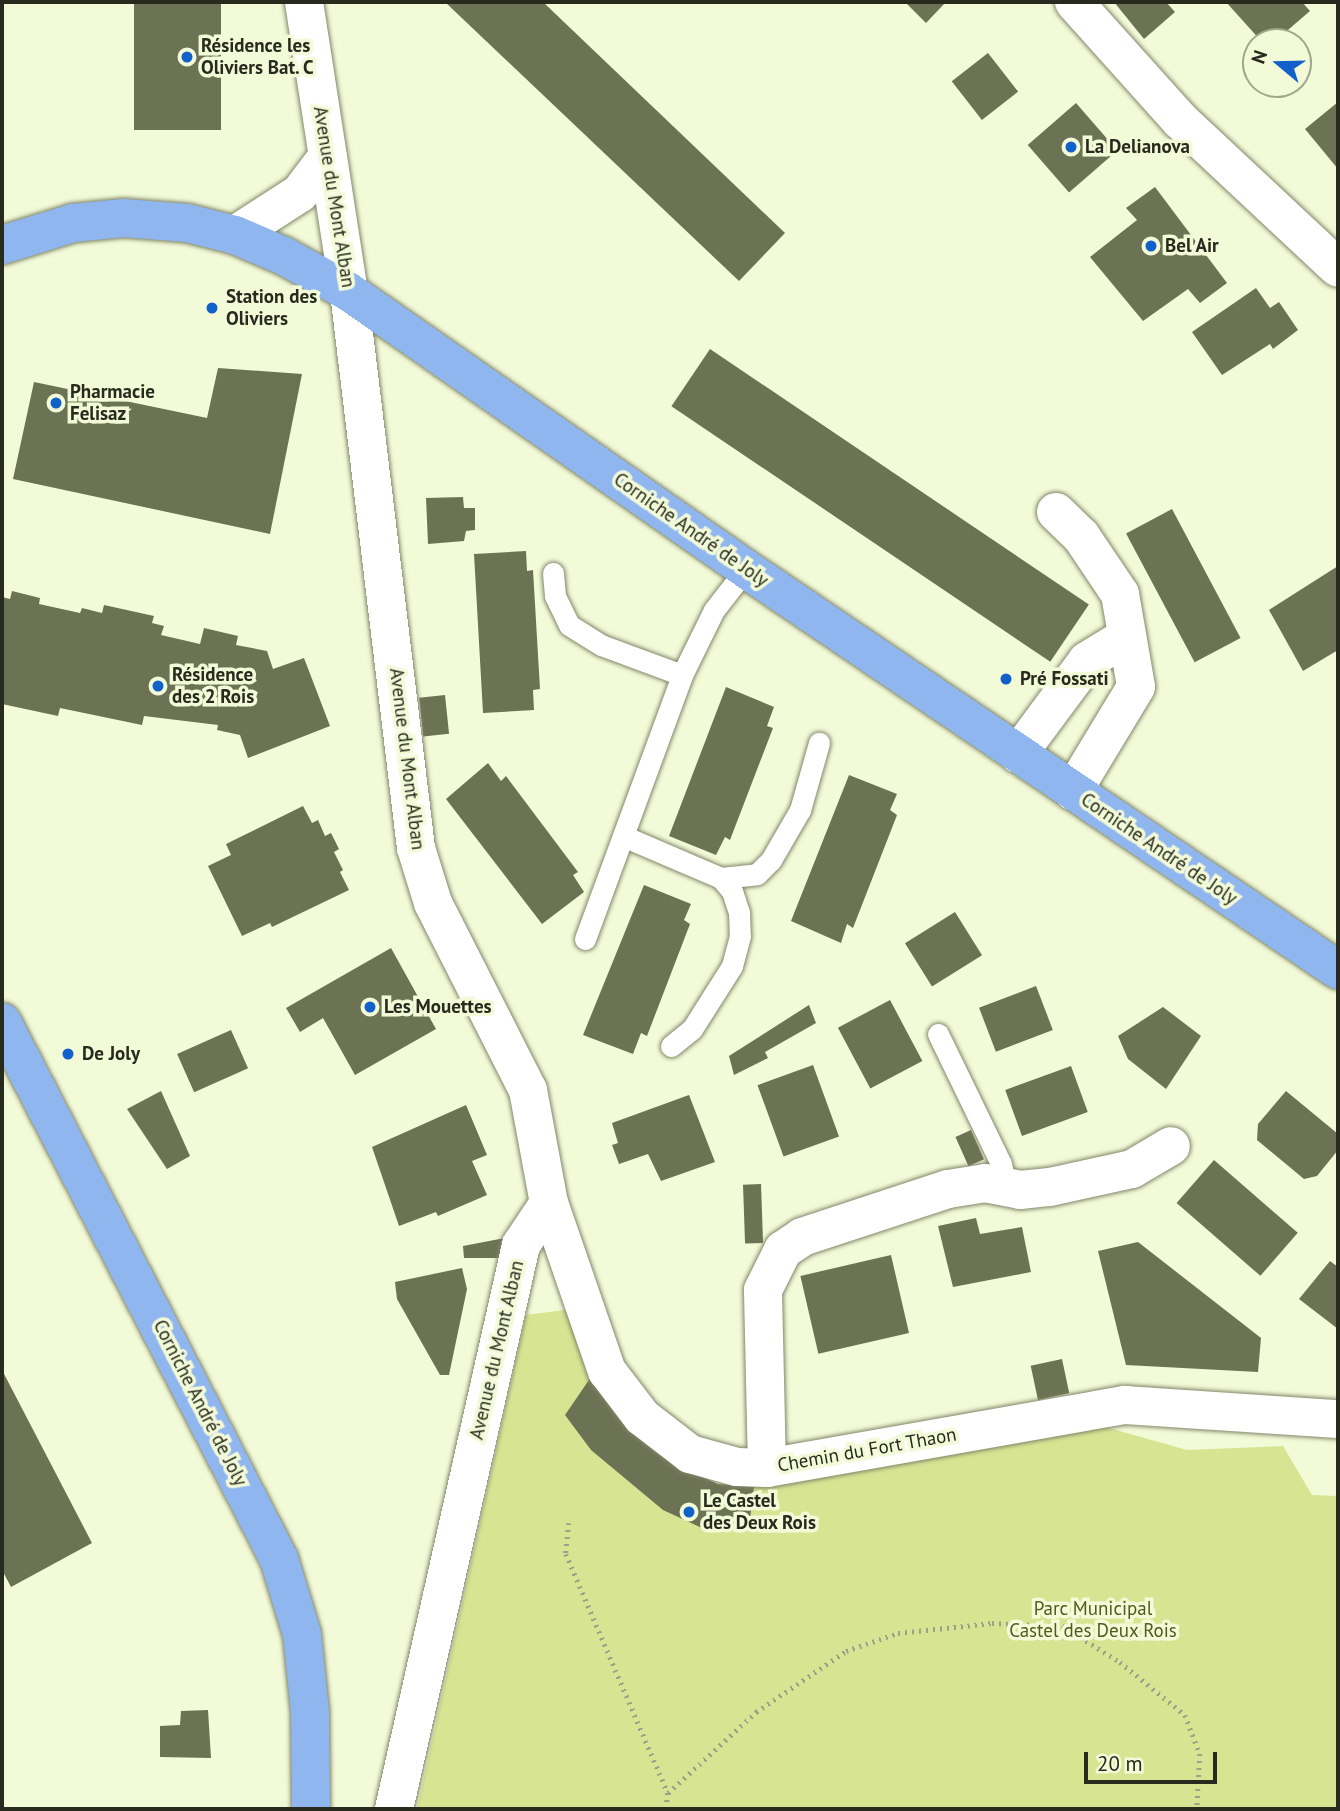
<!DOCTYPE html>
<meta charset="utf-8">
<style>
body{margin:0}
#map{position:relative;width:1340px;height:1811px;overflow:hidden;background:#f3fad8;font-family:"PT Sans",sans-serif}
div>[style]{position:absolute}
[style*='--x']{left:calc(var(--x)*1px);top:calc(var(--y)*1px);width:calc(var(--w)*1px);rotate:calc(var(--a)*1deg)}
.green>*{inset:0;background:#d7e593}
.building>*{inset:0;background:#6c7254;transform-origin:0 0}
.path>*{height:4.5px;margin-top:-2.25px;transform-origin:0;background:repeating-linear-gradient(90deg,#9ca188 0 2px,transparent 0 7px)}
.roads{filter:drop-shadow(0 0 2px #818769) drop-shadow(0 0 2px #818769)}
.service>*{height:21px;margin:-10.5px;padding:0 10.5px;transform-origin:10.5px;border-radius:10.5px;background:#fff}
.minor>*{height:38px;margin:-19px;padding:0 19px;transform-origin:19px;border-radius:19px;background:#fff}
.tertiary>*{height:38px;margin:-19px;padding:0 19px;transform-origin:19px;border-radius:19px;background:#fff}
.primary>*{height:38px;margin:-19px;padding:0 19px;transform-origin:19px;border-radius:19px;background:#8fb6ef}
.dots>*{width:19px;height:19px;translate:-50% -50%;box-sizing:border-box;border:4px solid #f3fad8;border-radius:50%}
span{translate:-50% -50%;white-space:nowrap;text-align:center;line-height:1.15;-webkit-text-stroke:7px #f3fad8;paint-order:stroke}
.poi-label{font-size:19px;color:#272a1d;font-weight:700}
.left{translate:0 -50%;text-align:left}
.street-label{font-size:19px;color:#272a1d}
.park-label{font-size:19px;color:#525a1c}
.frame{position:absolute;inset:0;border:4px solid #272a1d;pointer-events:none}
.north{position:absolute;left:1242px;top:28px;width:70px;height:70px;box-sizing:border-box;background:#f3fad8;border:2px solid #a1a78d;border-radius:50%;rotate:289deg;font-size:19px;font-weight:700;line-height:28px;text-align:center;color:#272a1d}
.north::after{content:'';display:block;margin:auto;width:24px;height:32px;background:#1261cb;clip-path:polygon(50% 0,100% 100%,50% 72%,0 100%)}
.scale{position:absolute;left:1084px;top:1752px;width:133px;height:32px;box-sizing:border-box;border:4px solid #272a1d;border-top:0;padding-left:9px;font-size:21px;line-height:24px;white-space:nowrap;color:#272a1d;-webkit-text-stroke:5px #f3fad8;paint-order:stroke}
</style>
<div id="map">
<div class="green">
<i style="clip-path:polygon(565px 1310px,575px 1314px,697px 1477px,718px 1484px,754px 1487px,1102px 1426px,1187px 1450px,1283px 1446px,1312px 1495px,1338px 1496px,1338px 1809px,417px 1809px,526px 1315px)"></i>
</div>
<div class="building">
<i style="left:134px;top:2px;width:87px;height:128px"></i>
<i style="clip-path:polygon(445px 2px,543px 2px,785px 233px,739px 281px)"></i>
<i style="clip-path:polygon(905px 2px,946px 2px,926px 23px)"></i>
<i style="clip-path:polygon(1114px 2px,1166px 2px,1175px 12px,1144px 39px)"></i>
<i style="clip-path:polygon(1226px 2px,1302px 2px,1310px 11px,1274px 42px,1262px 42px)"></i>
<i style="left:988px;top:53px;width:49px;height:46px;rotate:52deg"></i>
<i style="clip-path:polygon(1338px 102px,1338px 169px,1305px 129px)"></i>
<i style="left:1076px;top:103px;width:63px;height:64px;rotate:49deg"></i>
<i style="clip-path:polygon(1155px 187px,1227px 283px,1200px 303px,1188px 289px,1143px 321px,1090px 257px,1137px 220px,1126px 208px)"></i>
<i style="clip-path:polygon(1256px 288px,1270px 308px,1279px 302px,1298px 330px,1273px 349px,1270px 344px,1222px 375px,1192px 332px)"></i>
<i style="left:710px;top:349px;width:457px;height:69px;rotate:34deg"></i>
<i style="clip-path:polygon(218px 368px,302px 374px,270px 534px,13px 479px,34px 382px,207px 418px)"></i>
<i style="clip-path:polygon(463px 497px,464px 508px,475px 508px,475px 530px,466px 531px,464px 541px,428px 544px,426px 498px)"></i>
<i style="left:1172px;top:509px;width:146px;height:52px;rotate:62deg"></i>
<i style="clip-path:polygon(526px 551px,527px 571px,533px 570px,540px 689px,533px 690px,534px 710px,483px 713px,474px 554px)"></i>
<i style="clip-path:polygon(1338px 566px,1338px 650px,1303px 671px,1269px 610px)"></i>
<i style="clip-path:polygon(12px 591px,40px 598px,39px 604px,80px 613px,82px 608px,102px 613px,104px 605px,154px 616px,152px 623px,164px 626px,161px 635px,200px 644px,204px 628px,238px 636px,236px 645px,267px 651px,273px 669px,304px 658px,330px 726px,248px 758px,240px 735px,217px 730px,218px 725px,144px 716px,142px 725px,60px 708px,58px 716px,2px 704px,2px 597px,10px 599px)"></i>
<i style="clip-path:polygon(726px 687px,774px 707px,767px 726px,773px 728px,730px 840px,725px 837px,716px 855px,669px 836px)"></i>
<i style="left:445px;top:695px;width:39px;height:26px;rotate:84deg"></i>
<i style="clip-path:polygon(488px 763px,501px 781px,506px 776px,578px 872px,573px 875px,584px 892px,542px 924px,446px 799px)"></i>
<i style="clip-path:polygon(849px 775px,897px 794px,890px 810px,897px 815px,853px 928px,847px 924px,841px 943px,791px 921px)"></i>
<i style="clip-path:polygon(303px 806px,312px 823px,318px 820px,325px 836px,331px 833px,339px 849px,334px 852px,343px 870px,340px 872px,349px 890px,272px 927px,270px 923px,242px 936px,208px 866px,231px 855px,226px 844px)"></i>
<i style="clip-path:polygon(644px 885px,691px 904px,684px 920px,690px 924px,647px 1036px,641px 1033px,633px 1054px,583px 1035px)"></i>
<i style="left:955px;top:912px;width:51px;height:59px;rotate:58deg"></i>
<i style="clip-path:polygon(391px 948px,436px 1029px,355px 1075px,323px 1018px,300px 1032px,286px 1008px)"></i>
<i style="left:1036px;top:986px;width:47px;height:61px;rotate:69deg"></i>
<i style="left:890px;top:1000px;width:69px;height:59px;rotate:62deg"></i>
<i style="clip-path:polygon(809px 1005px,816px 1023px,765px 1052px,768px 1058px,734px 1075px,729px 1056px)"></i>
<i style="clip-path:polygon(1163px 1007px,1201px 1036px,1166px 1089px,1128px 1059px,1118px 1036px)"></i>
<i style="left:231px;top:1030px;width:42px;height:59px;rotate:66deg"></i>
<i style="left:813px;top:1065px;width:76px;height:59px;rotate:70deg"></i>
<i style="left:1071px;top:1066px;width:49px;height:70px;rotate:70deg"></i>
<i style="clip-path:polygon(161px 1091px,190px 1156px,167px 1169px,127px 1109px)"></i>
<i style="clip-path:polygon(1286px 1091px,1338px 1134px,1338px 1150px,1317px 1176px,1304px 1179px,1257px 1140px,1258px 1124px)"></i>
<i style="clip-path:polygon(689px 1095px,715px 1162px,661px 1181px,648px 1154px,619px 1164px,612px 1145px,618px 1143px,612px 1123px)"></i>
<i style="clip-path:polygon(466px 1105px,487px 1155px,472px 1161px,487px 1195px,438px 1216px,436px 1212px,399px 1226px,372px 1147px)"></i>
<i style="left:971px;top:1130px;width:32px;height:17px;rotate:66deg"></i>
<i style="left:1214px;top:1160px;width:111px;height:57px;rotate:41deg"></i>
<i style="left:761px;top:1184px;width:59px;height:18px;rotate:88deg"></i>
<i style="clip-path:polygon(976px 1218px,980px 1234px,1022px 1227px,1031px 1272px,953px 1287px,938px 1226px)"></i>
<i style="clip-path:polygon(510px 1237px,503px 1258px,464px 1258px,463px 1246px)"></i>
<i style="clip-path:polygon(1138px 1242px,1261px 1338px,1258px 1372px,1126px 1365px,1098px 1251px)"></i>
<i style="left:891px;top:1255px;width:80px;height:93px;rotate:77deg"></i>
<i style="clip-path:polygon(1330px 1261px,1338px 1267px,1338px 1329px,1299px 1299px)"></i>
<i style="clip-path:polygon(462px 1268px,467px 1289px,449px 1375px,440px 1375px,397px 1299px,395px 1282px)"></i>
<i style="left:1062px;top:1359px;width:35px;height:32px;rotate:78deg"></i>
<i style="clip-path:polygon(2px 1370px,92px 1543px,11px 1587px,2px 1570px)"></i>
<i style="clip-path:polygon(591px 1377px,669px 1461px,718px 1484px,754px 1487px,749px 1527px,704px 1529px,663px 1510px,591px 1450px,565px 1415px)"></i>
<i style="clip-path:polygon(208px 1710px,211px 1758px,160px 1757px,160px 1726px,180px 1725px,181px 1711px)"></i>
</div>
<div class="path">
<i style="--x:569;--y:1523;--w:31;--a:96"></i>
<i style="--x:566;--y:1554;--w:260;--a:66.9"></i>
<i style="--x:668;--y:1793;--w:16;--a:97"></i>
<i style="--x:668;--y:1793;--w:120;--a:-42.6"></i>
<i style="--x:756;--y:1712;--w:109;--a:-34.1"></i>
<i style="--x:846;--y:1651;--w:55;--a:-19.1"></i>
<i style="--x:898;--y:1633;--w:95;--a:-6.1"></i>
<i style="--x:992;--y:1623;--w:70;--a:2.5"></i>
<i style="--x:1062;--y:1626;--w:68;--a:31.8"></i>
<i style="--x:1120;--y:1662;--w:84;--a:39.2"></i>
<i style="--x:1185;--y:1715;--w:42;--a:69"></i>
<i style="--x:1200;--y:1754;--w:55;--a:93.1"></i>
</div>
<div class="roads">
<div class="service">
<i style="--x:553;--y:573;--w:23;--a:85"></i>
<i style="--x:555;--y:596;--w:32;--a:64"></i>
<i style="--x:569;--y:625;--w:38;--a:32"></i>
<i style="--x:601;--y:645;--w:86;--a:20.3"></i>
<i style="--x:623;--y:836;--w:107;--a:23.2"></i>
<i style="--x:721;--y:878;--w:17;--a:50"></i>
<i style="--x:732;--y:891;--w:22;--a:72"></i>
<i style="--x:739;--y:912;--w:24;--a:88"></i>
<i style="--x:740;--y:936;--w:31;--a:105"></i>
<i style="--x:732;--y:966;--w:75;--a:122.4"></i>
<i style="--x:692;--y:1029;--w:27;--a:141"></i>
<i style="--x:721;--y:878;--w:36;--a:-6"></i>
<i style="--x:757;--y:874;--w:20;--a:-45"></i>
<i style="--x:771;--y:860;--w:58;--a:-59.9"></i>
<i style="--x:800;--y:810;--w:70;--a:-74.2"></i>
<i style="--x:585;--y:939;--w:281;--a:-69.8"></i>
<i style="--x:682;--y:675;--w:72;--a:-63.8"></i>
<i style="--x:714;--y:610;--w:52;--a:-52"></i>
<i style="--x:938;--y:1034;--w:144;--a:64.1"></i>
<i style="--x:1001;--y:1164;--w:24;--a:78"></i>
</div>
<div class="minor">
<i style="--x:304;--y:2;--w:293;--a:81.2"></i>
<i style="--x:349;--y:292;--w:560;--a:83.13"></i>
<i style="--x:416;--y:848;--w:58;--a:72.8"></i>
<i style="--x:433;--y:903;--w:210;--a:63.1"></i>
<i style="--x:528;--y:1090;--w:115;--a:79.5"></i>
<i style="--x:549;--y:1203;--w:178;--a:71"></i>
<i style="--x:607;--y:1371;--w:58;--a:52.7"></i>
<i style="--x:642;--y:1417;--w:61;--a:37.6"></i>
<i style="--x:690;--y:1454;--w:49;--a:15.5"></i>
<i style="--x:737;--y:1467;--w:30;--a:2"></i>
<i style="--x:767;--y:1468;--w:364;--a:-10"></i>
<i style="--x:1125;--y:1405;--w:213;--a:3.8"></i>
<i style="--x:235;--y:235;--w:77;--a:-32.9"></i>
<i style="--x:300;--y:193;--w:46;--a:-52.9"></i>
<i style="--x:1056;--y:512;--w:35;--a:44"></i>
<i style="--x:1081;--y:536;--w:70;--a:56.1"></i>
<i style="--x:1120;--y:594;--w:94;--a:80.2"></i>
<i style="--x:1136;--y:687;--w:122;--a:121.2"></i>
<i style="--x:1018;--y:754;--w:116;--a:-53.4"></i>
<i style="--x:1087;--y:661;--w:46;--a:-31.6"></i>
<i style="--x:767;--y:1468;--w:178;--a:-91.3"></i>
<i style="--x:763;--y:1290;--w:45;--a:-63.4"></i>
<i style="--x:783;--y:1250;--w:23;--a:-34"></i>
<i style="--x:802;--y:1237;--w:154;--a:-18.2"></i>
<i style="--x:948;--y:1189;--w:37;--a:-9"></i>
<i style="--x:985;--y:1183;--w:36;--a:11"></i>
<i style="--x:1020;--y:1190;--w:30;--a:-6"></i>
<i style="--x:1050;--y:1187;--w:84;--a:-12.4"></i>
<i style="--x:1132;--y:1169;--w:45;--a:-30.5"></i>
<i style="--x:394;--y:1809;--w:578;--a:-77.31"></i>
<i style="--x:521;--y:1245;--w:50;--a:-56.3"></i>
</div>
<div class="tertiary">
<i style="--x:1074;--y:2;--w:159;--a:48.1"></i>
<i style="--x:1180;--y:120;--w:216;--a:43.1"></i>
</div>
<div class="primary">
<i style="--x:2;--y:245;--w:74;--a:-17.2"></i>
<i style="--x:73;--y:223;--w:51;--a:-5.6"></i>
<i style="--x:124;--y:218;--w:63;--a:4.5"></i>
<i style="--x:187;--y:223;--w:49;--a:14"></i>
<i style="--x:235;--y:235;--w:53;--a:23.2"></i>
<i style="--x:284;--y:256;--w:74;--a:29"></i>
<i style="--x:349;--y:292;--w:484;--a:34.9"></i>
<i style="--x:746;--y:569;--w:715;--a:34.11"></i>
<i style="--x:2;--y:1022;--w:604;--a:62.71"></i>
<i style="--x:279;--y:1559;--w:78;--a:73"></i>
<i style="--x:302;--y:1634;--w:78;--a:84.1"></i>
<i style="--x:310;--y:1712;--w:97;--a:89.4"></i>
</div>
</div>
<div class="dots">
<i style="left:187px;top:57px;background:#1261cb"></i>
<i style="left:1071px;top:147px;background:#1261cb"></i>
<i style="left:1151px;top:246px;background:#1261cb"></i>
<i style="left:212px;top:308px;background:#1261cb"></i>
<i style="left:56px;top:403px;background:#1261cb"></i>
<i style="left:1006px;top:679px;background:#1261cb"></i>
<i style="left:158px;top:686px;background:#1261cb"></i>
<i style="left:370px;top:1007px;background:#1261cb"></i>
<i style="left:68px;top:1054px;background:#1261cb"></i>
<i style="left:689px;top:1512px;background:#1261cb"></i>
</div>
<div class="poi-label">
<span class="left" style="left:201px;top:57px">Résidence les<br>Oliviers Bat. C</span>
<span class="left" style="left:1085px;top:147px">La Delianova</span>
<span class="left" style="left:1165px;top:246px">Bel Air</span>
<span class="left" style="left:226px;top:308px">Station des<br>Oliviers</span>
<span class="left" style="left:70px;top:403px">Pharmacie<br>Felisaz</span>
<span class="left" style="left:172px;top:686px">Résidence<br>des 2 Rois</span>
<span class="left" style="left:1020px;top:679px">Pré Fossati</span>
<span class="left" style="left:384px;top:1007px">Les Mouettes</span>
<span class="left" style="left:82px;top:1054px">De Joly</span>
<span class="left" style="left:703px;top:1512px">Le Castel<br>des Deux Rois</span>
</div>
<div class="street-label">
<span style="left:334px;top:197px;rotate:81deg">Avenue du Mont Alban</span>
<span style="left:691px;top:530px;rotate:35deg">Corniche André de Joly</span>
<span style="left:407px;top:759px;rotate:83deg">Avenue du Mont Alban</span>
<span style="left:1159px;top:849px;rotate:34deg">Corniche André de Joly</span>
<span style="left:497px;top:1350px;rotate:-77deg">Avenue du Mont Alban</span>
<span style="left:200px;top:1403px;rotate:63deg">Corniche André de Joly</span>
<span style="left:867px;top:1450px;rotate:-10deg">Chemin du Fort Thaon</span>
</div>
<div class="park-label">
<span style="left:1093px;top:1620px">Parc Municipal<br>Castel des Deux Rois</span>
</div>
<div class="frame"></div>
<div class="north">N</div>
<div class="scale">20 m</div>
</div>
